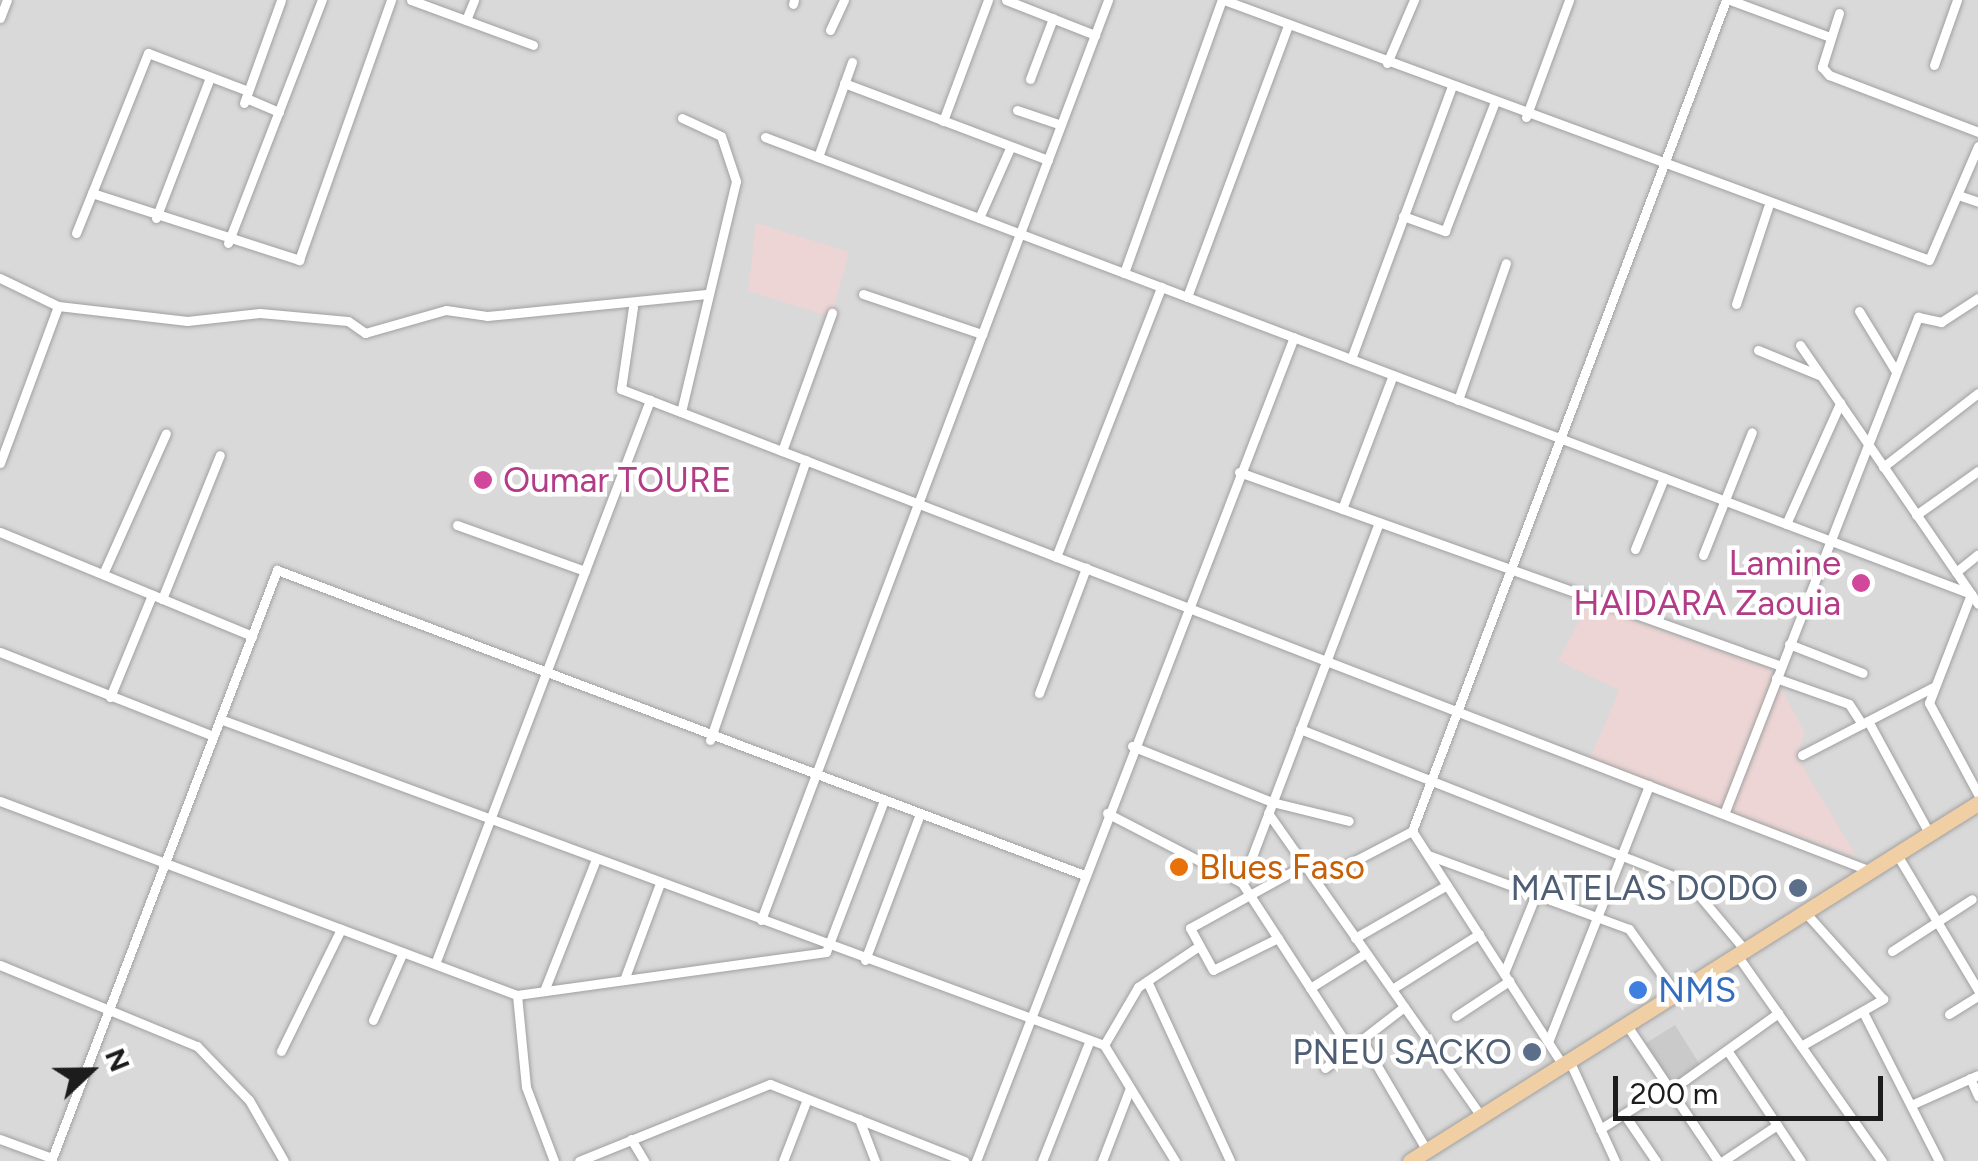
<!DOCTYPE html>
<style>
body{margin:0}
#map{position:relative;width:1978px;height:1161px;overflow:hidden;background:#ede9e3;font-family:Figtree,sans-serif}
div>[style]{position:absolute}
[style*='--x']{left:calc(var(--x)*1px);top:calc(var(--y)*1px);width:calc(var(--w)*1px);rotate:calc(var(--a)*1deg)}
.residential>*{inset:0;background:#dad9d9;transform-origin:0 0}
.commercial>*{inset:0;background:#ecd5d4}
.religious>*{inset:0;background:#cacaca;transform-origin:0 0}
.roads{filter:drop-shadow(0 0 2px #a0a0a0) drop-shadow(0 0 2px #a0a0a0)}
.minor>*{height:9px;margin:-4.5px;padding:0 4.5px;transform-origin:4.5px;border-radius:4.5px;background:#fff}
.primary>*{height:15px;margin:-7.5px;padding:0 7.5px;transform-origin:7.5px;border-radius:7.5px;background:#f1cfa4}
.dots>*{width:28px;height:28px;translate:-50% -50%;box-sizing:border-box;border:5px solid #fff;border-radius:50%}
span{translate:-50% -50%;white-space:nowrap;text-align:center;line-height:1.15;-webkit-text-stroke:9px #fff;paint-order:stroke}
.hotel-label{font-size:35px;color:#b23c85}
.left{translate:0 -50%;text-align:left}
.right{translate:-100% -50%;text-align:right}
.food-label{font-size:35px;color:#c56008}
.service-label{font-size:35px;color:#4e5e75}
.shop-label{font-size:35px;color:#366cbe}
.north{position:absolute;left:40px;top:1021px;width:100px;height:100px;-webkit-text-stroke:8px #fff;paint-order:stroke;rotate:68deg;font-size:28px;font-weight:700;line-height:40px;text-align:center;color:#1c1c1c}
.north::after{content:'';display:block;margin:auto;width:35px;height:45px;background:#1c1c1c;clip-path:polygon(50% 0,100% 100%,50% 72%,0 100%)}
.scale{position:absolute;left:1613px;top:1076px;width:270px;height:45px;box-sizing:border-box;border:5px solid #1c1c1c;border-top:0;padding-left:12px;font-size:30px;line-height:35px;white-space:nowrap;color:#1c1c1c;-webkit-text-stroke:8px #fff;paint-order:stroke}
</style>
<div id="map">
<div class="residential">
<i style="left:0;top:0;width:1978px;height:1161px"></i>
</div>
<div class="commercial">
<i style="clip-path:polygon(756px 223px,849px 252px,831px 317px,748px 291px)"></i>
<i style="clip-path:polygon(1588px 605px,1771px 669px,1805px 733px,1796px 756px,1857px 857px,1589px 762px,1619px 690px,1558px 661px)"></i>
</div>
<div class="religious">
<i style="left:1675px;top:1025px;width:49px;height:34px;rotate:58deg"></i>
</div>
<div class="roads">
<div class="minor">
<i style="--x:411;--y:0;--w:130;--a:20.2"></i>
<i style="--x:1006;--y:0;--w:96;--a:21.5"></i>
<i style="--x:1224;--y:0;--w:751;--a:20.24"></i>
<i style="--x:1929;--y:260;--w:124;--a:-66.7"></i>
<i style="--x:1730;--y:0;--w:107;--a:20.3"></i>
<i style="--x:793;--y:4;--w:4;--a:-76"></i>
<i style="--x:1839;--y:13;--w:57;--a:107.5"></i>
<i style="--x:1822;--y:67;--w:11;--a:49"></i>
<i style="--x:1829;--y:75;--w:160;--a:20.9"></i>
<i style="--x:0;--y:18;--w:19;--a:-69"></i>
<i style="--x:466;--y:20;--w:22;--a:-68"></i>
<i style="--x:830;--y:30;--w:33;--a:-65"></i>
<i style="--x:1387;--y:63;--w:69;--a:-66.8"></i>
<i style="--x:1934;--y:65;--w:69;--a:-70.5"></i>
<i style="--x:1030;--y:79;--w:65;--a:-69.3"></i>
<i style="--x:844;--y:83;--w:218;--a:20.7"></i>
<i style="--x:246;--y:98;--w:36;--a:23"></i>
<i style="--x:244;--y:103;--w:109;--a:-70.2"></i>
<i style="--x:1017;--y:110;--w:46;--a:18.8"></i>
<i style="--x:1526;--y:117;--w:125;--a:-69.8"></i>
<i style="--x:943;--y:121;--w:129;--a:-69.6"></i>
<i style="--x:765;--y:137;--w:1290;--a:20.75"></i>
<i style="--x:1971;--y:594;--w:117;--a:111.1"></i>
<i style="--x:1929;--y:703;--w:103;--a:61.7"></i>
<i style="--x:818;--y:157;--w:101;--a:-70.3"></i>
<i style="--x:92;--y:193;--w:218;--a:17.9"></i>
<i style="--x:299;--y:260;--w:276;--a:-70.5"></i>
<i style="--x:1961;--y:196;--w:18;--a:19"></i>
<i style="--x:1403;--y:216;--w:45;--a:19.7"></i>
<i style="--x:1445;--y:231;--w:136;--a:-68.9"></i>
<i style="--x:156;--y:218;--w:151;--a:-69"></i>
<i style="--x:979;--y:218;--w:77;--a:-66.1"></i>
<i style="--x:76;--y:233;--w:194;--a:-68.2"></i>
<i style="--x:148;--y:53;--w:107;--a:20.8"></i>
<i style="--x:228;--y:243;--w:261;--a:-68.9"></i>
<i style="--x:1124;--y:273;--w:290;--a:-70.3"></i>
<i style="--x:0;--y:278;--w:64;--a:25.8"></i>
<i style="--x:58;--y:306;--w:130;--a:6.6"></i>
<i style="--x:187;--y:321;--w:73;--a:-6.3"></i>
<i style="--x:260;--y:313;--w:88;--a:5.2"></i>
<i style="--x:348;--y:321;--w:21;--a:35"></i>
<i style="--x:365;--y:333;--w:84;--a:-15.9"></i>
<i style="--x:446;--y:310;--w:41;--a:8.3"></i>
<i style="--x:487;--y:316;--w:223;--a:-5.7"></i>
<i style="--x:863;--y:294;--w:126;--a:18.6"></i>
<i style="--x:1187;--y:297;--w:290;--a:-69.6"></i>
<i style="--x:1736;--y:304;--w:102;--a:-71.7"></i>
<i style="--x:633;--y:307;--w:83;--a:98.3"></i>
<i style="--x:621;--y:389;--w:1337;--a:21.09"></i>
<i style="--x:1859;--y:311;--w:69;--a:58.6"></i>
<i style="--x:1800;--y:345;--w:314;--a:55.5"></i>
<i style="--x:1758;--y:350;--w:66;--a:22.3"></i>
<i style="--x:1351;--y:359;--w:289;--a:-69.7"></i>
<i style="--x:1458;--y:400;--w:145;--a:-70.7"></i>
<i style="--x:681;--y:412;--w:237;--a:-76.6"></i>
<i style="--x:736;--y:181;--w:47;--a:-108.4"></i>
<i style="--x:721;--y:136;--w:43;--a:-155.2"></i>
<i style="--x:782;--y:451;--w:147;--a:-70.1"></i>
<i style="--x:0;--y:463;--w:167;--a:-69.7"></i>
<i style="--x:1883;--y:467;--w:120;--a:-37.9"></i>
<i style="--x:1239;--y:472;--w:576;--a:19.69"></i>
<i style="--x:1342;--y:509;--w:143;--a:-69.2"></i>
<i style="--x:1916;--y:515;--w:76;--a:-35.4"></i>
<i style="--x:1786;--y:524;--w:133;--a:-65.9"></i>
<i style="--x:457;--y:525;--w:136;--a:19.8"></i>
<i style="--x:0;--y:532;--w:273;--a:22.4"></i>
<i style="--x:1635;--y:549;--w:77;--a:-67.8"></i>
<i style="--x:1703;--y:555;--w:132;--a:-68.3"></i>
<i style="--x:1056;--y:557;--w:290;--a:-68.7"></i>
<i style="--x:1956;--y:572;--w:28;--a:-39"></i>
<i style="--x:103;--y:574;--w:154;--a:-65.9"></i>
<i style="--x:162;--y:599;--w:155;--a:-68.1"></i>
<i style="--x:1789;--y:644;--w:79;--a:21.4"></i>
<i style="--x:0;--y:652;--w:229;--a:21.5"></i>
<i style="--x:1776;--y:678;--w:77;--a:19.6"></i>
<i style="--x:1849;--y:704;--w:24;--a:57"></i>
<i style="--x:1039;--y:693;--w:134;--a:-69.4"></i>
<i style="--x:110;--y:697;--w:110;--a:-67.6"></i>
<i style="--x:220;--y:719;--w:942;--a:20.24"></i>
<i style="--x:1104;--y:1045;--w:136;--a:58.5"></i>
<i style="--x:1868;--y:721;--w:128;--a:61.4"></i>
<i style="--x:1300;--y:729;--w:417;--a:21.5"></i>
<i style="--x:1688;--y:882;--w:87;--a:50.1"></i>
<i style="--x:710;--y:740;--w:296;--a:-71.1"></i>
<i style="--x:1132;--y:746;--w:151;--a:21.8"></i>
<i style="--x:1272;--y:802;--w:79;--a:13.9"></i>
<i style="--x:1802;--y:755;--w:148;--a:-27.4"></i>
<i style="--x:0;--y:801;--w:552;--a:20.57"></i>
<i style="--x:517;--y:995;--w:312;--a:-7.9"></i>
<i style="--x:826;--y:952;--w:160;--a:-69.1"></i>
<i style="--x:1107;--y:813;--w:152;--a:27.4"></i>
<i style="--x:1242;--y:883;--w:198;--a:57"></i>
<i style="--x:1268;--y:813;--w:370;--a:54.9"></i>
<i style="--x:1724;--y:814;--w:534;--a:-68.68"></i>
<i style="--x:1918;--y:317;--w:24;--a:12"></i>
<i style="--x:1941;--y:322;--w:44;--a:-33"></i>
<i style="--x:1412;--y:831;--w:277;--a:57.2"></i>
<i style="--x:1896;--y:853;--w:160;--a:59.1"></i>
<i style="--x:1428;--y:855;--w:214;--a:20.2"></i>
<i style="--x:1629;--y:929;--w:79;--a:54.3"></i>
<i style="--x:1316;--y:881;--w:108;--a:-27.5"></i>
<i style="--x:1412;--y:831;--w:888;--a:-69.3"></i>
<i style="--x:1242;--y:883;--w:385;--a:-69.2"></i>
<i style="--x:761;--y:920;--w:983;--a:-69.33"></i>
<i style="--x:1278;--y:938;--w:72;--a:153.8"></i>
<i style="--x:1213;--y:970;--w:48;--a:-118.7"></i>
<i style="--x:1190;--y:928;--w:130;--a:-28.9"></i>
<i style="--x:1355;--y:938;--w:106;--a:-29.9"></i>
<i style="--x:1892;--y:951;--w:95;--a:-33"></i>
<i style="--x:1737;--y:955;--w:252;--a:54.9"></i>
<i style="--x:865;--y:960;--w:154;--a:-69.4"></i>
<i style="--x:435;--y:964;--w:604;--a:-69.13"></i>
<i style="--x:0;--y:965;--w:213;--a:22.4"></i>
<i style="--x:197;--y:1046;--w:75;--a:46.1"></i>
<i style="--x:249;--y:1100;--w:70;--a:60.2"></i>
<i style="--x:1504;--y:973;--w:85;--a:-67.9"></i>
<i style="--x:624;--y:980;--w:103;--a:-69.6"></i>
<i style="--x:1147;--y:981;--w:198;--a:65.2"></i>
<i style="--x:1310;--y:988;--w:66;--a:-32"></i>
<i style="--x:1392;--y:989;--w:103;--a:-32.3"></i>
<i style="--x:544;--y:991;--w:142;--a:-68.5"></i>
<i style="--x:517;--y:995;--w:92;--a:84.4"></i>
<i style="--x:526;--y:1087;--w:79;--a:69.3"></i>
<i style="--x:1863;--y:1012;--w:167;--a:63"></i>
<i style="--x:1949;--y:1014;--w:34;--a:-32"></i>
<i style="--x:1456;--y:1016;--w:64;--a:-33.4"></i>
<i style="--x:373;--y:1020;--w:74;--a:-66.2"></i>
<i style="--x:1626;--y:1024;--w:165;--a:56.1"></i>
<i style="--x:1362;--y:1040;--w:129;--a:59.6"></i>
<i style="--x:1548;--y:1042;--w:276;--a:-68.5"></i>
<i style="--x:1104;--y:1045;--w:67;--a:-59.6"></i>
<i style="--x:1138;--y:987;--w:73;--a:-33.9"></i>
<i style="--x:1801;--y:1046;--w:95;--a:-29.8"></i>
<i style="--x:1883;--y:999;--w:118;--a:-131.9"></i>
<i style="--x:1727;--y:1050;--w:133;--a:56.3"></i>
<i style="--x:281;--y:1051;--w:136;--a:-63.8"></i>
<i style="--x:1569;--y:1060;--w:111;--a:65.5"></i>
<i style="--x:1325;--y:1068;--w:100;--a:-37.7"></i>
<i style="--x:1970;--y:1078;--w:20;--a:66"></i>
<i style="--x:1671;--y:1090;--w:132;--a:-35.7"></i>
<i style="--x:1911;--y:1105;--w:73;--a:-24.1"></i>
<i style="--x:1624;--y:1114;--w:57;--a:55.8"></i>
<i style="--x:859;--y:1119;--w:45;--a:69.1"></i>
<i style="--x:1600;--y:1129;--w:80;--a:-32.3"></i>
<i style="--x:0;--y:1139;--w:55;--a:20.1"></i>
<i style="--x:631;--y:1139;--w:26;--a:59"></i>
<i style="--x:51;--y:1161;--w:633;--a:-69.07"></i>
<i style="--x:277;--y:570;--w:863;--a:20.7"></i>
<i style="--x:579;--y:1161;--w:206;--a:-22"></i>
<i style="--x:770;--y:1084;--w:209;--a:21.6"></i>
<i style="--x:783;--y:1161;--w:66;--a:-68.8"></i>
<i style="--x:976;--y:1161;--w:883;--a:-68.9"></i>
<i style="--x:1042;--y:1161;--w:130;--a:-68.4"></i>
<i style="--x:1102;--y:1161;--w:78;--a:-69"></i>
<i style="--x:1723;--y:1161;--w:65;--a:-33.7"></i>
</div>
<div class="primary">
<i style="--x:1410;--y:1161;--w:671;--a:-32.22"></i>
</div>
</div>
<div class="dots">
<i style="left:483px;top:480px;background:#d1479c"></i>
<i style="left:1861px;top:583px;background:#d1479c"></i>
<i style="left:1179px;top:867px;background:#e8710a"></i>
<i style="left:1798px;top:888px;background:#5c6f8a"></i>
<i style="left:1638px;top:990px;background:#3f7fe0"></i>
<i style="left:1532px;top:1052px;background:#5c6f8a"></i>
</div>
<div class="hotel-label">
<span class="left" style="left:503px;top:480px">Oumar TOURE</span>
<span class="right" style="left:1841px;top:583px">Lamine<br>HAIDARA Zaouia</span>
</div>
<div class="food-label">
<span class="left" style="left:1199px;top:867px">Blues Faso</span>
</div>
<div class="service-label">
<span class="right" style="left:1778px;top:888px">MATELAS DODO</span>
<span class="right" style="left:1512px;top:1052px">PNEU SACKO</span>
</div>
<div class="shop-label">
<span class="left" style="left:1658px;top:990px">NMS</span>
</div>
<div class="north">N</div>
<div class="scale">200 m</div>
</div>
